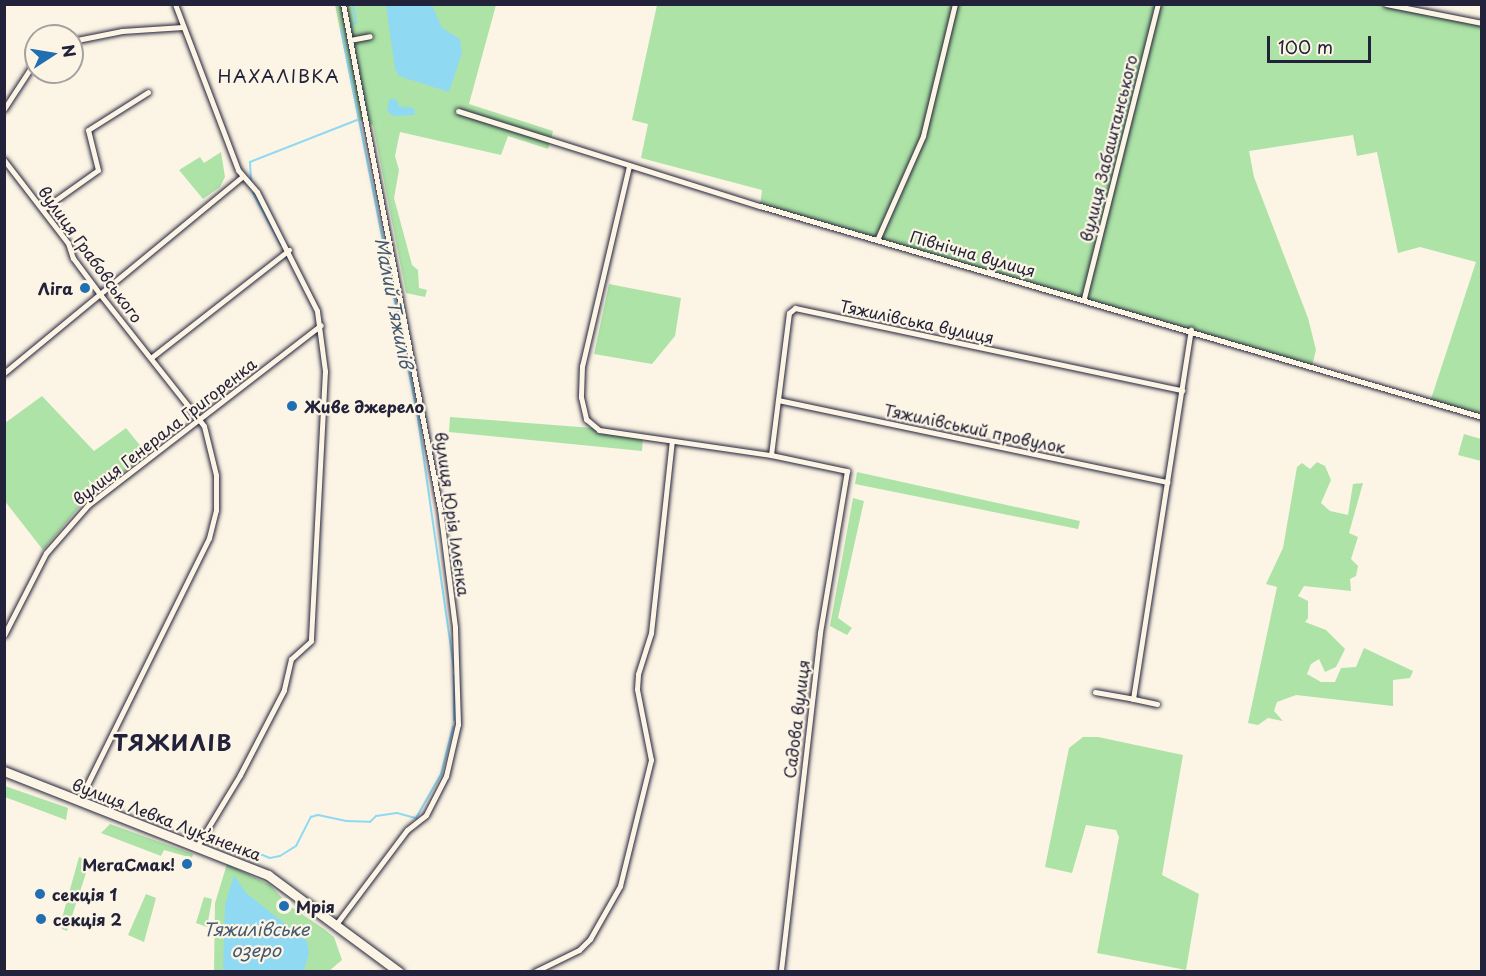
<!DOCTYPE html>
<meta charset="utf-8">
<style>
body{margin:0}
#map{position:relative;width:1486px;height:976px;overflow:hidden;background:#fcf5e5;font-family:"Playpen Sans",sans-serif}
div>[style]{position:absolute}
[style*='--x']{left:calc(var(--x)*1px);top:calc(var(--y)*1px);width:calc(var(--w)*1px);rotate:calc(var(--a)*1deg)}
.green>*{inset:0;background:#ade3a6}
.water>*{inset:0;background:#90d9f2}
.stream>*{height:2px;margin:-1px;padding:0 1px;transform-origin:1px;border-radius:1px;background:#90d9f2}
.roads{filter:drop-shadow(0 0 2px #22223b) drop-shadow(0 0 2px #22223b)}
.minor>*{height:5px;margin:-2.5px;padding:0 2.5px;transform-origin:2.5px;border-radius:2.5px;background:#fcf5e5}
.primary>*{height:9px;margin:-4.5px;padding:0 4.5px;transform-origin:4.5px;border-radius:4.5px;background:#fcf5e5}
.dots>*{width:16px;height:16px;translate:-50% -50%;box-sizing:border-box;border:3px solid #fcf5e5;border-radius:50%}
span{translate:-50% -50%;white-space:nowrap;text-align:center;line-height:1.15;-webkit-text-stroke:4.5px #fcf5e5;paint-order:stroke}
.street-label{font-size:16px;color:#22223b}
.poi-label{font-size:16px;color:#22223b;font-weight:700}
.right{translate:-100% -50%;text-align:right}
.left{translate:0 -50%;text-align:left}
.neighbourhood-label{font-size:18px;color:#22223b;letter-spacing:1.5px}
.water-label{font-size:18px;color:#435972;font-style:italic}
.district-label{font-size:22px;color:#22223b;font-weight:700;letter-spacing:1.5px}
.frame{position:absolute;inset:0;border:6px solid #22223b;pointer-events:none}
.north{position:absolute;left:24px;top:24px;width:60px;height:60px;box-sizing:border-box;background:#fcf5e5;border:2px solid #a5a1a1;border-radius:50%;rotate:78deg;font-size:16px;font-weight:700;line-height:24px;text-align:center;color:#22223b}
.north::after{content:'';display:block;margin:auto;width:21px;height:27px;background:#1f6fb2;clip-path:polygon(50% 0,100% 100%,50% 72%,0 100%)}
.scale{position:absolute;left:1267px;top:36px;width:104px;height:27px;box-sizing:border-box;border:3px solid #22223b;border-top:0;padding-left:8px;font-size:18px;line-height:21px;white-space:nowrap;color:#22223b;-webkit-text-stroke:4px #fcf5e5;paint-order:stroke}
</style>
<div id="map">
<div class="green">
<i style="clip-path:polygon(1386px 4px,1481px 23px,1481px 417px,1430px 402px,1476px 262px,1420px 247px,1398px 253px,1377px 152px,1357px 156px,1353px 135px,1249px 151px,1254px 177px,1308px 318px,1316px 350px,1312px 366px,760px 206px,762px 190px,641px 158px,648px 124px,632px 120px,657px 5px)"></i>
<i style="clip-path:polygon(335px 5px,496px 5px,469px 104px,553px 131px,548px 149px,508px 136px,501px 155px,400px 132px,395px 156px,399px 170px,394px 198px,412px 265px,418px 270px,419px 288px,427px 290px,425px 297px,406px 293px,373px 125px,358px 120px)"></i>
<i style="clip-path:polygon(221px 152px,225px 177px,220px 187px,203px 199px,179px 170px,200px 157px,204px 163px)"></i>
<i style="clip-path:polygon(609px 284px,681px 298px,675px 336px,652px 364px,594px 354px)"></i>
<i style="clip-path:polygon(42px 396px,94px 451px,126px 428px,147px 454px,81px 505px,43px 550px,4px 500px,5px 423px)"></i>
<i style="clip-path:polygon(450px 417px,593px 428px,643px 437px,642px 451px,449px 432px)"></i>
<i style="clip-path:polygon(1464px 434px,1481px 439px,1481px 461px,1458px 455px)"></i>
<i style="clip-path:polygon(1317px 462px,1325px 466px,1331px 480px,1321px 503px,1330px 511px,1348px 515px,1353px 484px,1363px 483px,1349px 533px,1358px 537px,1351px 559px,1358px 566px,1356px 576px,1350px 579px,1351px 591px,1304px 586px,1298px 596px,1308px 601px,1308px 618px,1305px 622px,1326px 630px,1345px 649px,1336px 667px,1325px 672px,1319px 659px,1311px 664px,1307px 674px,1321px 682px,1335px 682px,1341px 668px,1356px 667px,1364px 648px,1413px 671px,1410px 678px,1393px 680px,1393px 706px,1296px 695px,1277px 702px,1274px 711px,1283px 721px,1268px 718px,1258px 725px,1248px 723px,1277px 587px,1266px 584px,1283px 548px,1297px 467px,1302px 463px,1310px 469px)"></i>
<i style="clip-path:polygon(857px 472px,1080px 521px,1078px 529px,855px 484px)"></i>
<i style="clip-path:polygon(853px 498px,864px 501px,838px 618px,852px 628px,847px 635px,830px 626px)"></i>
<i style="clip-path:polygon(1083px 737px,1098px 737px,1183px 755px,1162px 875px,1199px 894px,1186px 970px,1097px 953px,1119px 837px,1116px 830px,1086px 825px,1072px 873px,1045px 867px,1069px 748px)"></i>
<i style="clip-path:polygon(5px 786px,68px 808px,66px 820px,5px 797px)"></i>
<i style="clip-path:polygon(110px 824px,193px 854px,192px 858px,164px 850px,161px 856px,101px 833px)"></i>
<i style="clip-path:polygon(79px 857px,90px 861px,67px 931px,62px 929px,62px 918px)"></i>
<i style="clip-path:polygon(227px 864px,270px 885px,290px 906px,324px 929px,334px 937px,342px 960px,329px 971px,214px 972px,215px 903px)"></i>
<i style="clip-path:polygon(146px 894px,156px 898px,144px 942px,128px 935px)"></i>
<i style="clip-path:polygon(204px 897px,212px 899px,207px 927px,196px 923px)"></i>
</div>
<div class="water">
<i style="clip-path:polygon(386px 5px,432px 5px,442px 28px,460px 39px,462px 53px,449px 92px,399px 76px,395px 69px)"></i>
<i style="clip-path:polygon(389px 99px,396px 99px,399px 106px,414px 108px,415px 115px,393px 116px,387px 111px)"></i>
<i style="clip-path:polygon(234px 875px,246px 893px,307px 941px,309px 953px,304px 971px,223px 971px,225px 905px)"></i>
</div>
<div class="stream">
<i style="--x:350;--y:27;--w:8;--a:-40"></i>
<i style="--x:356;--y:22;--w:18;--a:-99"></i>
<i style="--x:341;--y:29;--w:398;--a:78.8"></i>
<i style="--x:418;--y:419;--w:254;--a:81.8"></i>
<i style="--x:251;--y:181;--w:19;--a:-93"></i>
<i style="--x:250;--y:162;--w:115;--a:-21.4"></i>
<i style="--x:253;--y:193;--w:59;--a:61.7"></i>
<i style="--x:454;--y:720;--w:45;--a:-90"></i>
<i style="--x:247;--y:854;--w:8;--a:-14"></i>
<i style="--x:255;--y:852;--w:16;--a:22"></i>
<i style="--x:270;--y:858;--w:10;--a:-11"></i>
<i style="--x:280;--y:856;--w:19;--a:-32"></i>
<i style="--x:296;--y:846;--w:33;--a:-63"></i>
<i style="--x:311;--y:817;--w:7;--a:-16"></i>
<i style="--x:318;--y:815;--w:29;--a:12"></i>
<i style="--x:346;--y:821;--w:24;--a:2"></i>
<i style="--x:370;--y:822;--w:8;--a:-45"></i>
<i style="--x:376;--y:816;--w:21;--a:-8"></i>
<i style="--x:397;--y:813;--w:20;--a:15"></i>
<i style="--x:416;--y:818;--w:51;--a:-60.4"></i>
<i style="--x:441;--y:774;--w:49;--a:-75.7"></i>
</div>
<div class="roads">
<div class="minor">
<i style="--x:175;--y:4;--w:178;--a:69.2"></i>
<i style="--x:238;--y:170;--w:29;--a:49"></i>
<i style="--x:257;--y:192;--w:133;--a:63.2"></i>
<i style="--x:317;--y:311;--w:61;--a:82.4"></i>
<i style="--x:325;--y:371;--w:270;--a:93"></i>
<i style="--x:311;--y:641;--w:27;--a:138"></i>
<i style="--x:291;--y:659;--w:32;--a:103"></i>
<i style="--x:284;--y:690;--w:96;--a:117.4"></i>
<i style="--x:240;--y:775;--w:83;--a:121.2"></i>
<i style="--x:1386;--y:4;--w:98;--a:11.2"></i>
<i style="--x:350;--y:40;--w:20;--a:-11"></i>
<i style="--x:72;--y:41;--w:51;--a:-11.3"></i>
<i style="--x:122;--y:31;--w:61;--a:-3.8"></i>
<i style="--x:4;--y:109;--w:59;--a:-56.9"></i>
<i style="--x:458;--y:111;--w:317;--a:17.5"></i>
<i style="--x:760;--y:206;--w:752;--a:16.29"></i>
<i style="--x:4;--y:160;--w:105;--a:52.4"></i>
<i style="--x:68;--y:243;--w:16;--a:72"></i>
<i style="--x:73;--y:258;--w:44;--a:53.4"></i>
<i style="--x:99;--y:293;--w:169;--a:51.7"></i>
<i style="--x:204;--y:426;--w:50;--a:76.2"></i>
<i style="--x:216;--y:475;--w:35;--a:90"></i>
<i style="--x:216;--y:510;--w:29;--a:104"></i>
<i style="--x:209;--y:538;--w:293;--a:116.3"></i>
<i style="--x:629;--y:166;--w:205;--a:103.2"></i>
<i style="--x:582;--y:366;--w:31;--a:92"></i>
<i style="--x:581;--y:397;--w:23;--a:77"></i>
<i style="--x:586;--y:419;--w:17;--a:40"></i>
<i style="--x:599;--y:430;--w:174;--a:8.3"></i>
<i style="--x:771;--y:455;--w:78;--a:11.9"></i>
<i style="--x:847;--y:471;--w:164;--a:99.5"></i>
<i style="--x:820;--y:633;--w:341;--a:96.6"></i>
<i style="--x:43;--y:209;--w:67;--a:-35.3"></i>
<i style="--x:98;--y:170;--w:41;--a:-104"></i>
<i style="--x:88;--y:130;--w:71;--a:-32.3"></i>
<i style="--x:877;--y:240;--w:114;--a:-66.1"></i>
<i style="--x:923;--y:136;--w:136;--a:-76.4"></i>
<i style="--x:1084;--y:298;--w:303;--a:-75.9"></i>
<i style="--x:152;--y:357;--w:174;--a:-38"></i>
<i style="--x:4;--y:373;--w:308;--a:-39.5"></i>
<i style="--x:778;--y:400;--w:398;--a:11.9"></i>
<i style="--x:771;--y:455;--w:143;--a:-82.8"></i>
<i style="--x:789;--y:313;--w:8;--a:-40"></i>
<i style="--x:795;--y:308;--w:396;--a:12"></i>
<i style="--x:4;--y:635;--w:92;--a:-62.9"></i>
<i style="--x:46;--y:553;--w:64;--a:-48.8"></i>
<i style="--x:88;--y:505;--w:294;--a:-37.7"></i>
<i style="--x:1095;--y:692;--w:39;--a:10"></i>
<i style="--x:1157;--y:704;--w:25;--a:-168"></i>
<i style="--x:1133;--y:699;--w:374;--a:-81.1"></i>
<i style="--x:337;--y:923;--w:116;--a:-53"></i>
<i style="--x:407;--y:830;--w:24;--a:-38"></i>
<i style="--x:426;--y:815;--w:44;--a:-62.9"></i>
<i style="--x:446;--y:776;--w:53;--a:-77"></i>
<i style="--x:458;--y:724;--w:97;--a:-91.8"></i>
<i style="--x:455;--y:627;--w:119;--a:-97.2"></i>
<i style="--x:440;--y:509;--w:514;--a:-100.87"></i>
<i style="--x:534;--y:972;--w:50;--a:-26.1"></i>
<i style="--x:579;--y:950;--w:16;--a:-45"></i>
<i style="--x:590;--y:939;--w:61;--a:-60.5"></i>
<i style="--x:620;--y:886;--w:130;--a:-76.2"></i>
<i style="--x:651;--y:760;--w:72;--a:-101.2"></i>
<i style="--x:637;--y:689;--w:15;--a:-86"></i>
<i style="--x:638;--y:674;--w:43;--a:-72.4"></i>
<i style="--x:651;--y:633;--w:193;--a:-83.8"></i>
</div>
<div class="primary">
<i style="--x:4;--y:771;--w:284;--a:21.5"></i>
<i style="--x:268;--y:875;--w:163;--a:36.5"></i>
</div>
</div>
<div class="dots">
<i style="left:85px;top:288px;background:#1f6fb2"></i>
<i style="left:292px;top:406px;background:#1f6fb2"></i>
<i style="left:187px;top:864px;background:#1f6fb2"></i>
<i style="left:40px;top:894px;background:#1f6fb2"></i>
<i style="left:284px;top:906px;background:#1f6fb2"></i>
<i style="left:41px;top:919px;background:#1f6fb2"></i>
</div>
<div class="street-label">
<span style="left:1108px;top:148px;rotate:-76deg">вулиця Забаштанського</span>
<span style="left:973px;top:253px;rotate:16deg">Північна вулиця</span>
<span style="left:91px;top:254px;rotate:54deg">вулиця Грабовського</span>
<span style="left:917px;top:321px;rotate:12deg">Тяжилівська вулиця</span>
<span style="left:975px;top:428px;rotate:12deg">Тяжилівський провулок</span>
<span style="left:164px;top:431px;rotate:-38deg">вулиця Генерала Григоренка</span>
<span style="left:453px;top:514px;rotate:82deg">вулиця Юрія Іллєнка</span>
<span style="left:796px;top:719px;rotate:-83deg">Садова вулиця</span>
<span style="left:167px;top:819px;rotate:21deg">вулиця Левка Лукʼяненка</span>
</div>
<div class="poi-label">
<span class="right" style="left:73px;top:288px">Ліга</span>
<span class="left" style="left:304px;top:406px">Живе джерело</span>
<span class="right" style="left:175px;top:864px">МегаСмак!</span>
<span class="left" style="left:52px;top:894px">секція 1</span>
<span class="left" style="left:296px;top:906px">Мрія</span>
<span class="left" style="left:53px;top:919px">секція 2</span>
</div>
<div class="neighbourhood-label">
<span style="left:279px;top:76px">НАХАЛІВКА</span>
</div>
<div class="water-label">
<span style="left:394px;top:303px;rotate:79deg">Малий Тяжилів</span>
<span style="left:256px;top:940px">Тяжилівське<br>озеро</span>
</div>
<div class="district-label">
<span style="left:173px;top:742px">ТЯЖИЛІВ</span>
</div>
<div class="frame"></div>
<div class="north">N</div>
<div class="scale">100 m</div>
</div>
